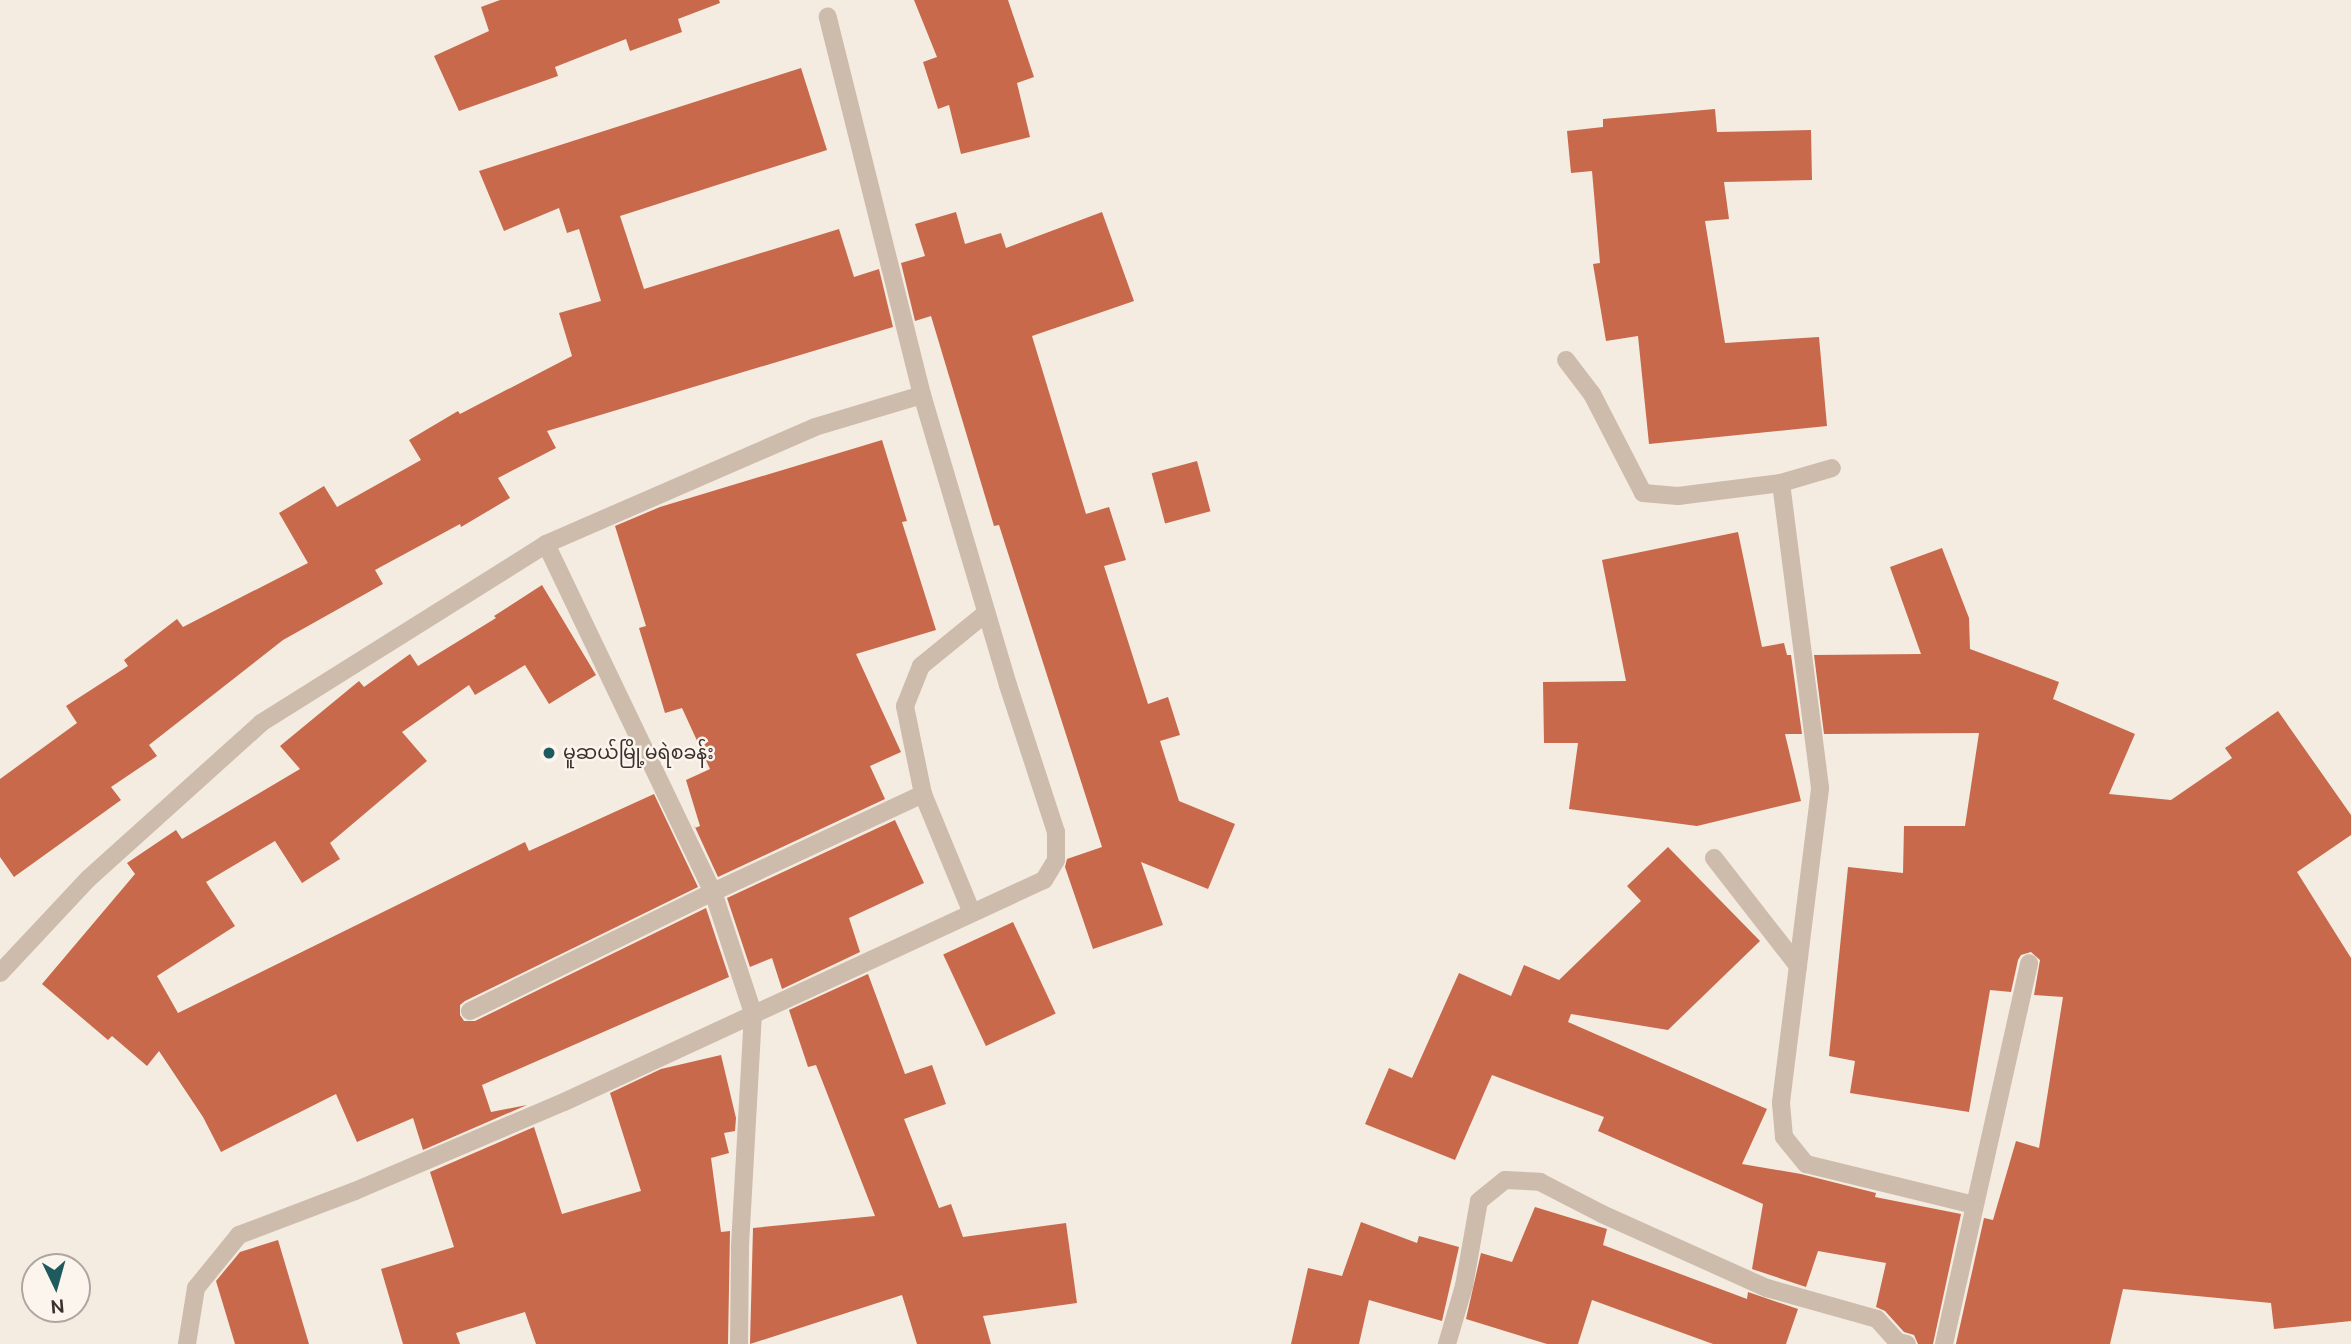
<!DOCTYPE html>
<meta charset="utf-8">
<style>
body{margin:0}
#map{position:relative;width:2351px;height:1344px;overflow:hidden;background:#f4ebe1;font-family:Ubuntu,"Noto Sans Myanmar",sans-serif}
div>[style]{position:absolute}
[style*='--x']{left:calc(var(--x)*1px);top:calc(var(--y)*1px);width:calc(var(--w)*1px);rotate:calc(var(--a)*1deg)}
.building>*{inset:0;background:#c8694b;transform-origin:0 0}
.street>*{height:18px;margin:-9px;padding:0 9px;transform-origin:9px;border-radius:9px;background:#cdbbac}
.dots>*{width:19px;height:19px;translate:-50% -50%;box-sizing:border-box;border:4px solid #fbf5ee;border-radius:50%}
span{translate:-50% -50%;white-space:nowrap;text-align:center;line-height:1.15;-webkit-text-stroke:5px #fbf5ee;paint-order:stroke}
.poi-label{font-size:19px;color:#3b302b}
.left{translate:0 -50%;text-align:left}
.north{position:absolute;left:21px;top:1253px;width:70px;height:70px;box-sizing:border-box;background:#fbf5ee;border:2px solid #aea6a0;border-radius:50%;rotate:175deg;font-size:19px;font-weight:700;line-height:28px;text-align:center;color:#3b302b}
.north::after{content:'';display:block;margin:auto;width:24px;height:32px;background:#1f5a5e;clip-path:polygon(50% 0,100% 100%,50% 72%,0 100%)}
</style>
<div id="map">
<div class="building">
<i style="clip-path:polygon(500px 0,719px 0,720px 3px,678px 19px,682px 32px,630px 51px,626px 39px,555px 67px,558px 76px,459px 111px,434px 56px,489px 31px,481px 7px)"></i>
<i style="clip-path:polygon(914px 0,1008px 0,1034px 77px,1017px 83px,1030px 137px,961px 154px,949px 105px,938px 109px,923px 62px,937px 57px)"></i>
<i style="clip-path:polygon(801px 68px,827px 150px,620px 216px,644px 289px,839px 229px,854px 277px,879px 269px,893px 327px,547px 431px,556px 448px,498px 478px,510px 498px,461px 527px,460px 524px,375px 570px,383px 584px,283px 640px,149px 745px,157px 756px,111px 787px,121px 800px,14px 877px,0 857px,0 779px,77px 723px,66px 706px,128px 666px,124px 660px,177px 619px,183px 627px,308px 563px,279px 513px,324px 486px,337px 507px,421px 460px,409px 440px,458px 411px,460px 414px,572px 356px,559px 313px,601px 301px,579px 229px,567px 233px,559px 208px,504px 231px,479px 171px)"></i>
<i style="clip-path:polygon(1715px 109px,1717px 132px,1811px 130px,1812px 180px,1724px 182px,1729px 219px,1705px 221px,1725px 343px,1819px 337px,1827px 426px,1649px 444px,1638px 336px,1606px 341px,1593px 264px,1600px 263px,1592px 171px,1571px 173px,1567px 131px,1603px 127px,1603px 119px)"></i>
<i style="clip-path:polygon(956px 212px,965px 244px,1001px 233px,1006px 248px,1102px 212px,1134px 301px,1032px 336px,1086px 514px,1109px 507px,1126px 560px,1104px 566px,1148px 704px,1168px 697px,1180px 735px,1160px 741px,1179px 801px,1235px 824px,1208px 889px,1141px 862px,1163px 925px,1093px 949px,1065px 867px,1067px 859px,1102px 847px,999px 525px,994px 526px,931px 316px,915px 321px,901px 263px,925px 256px,915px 224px)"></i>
<i style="clip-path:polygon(882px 440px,907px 521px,902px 522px,936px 630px,856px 654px,901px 752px,870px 766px,885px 799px,718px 877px,694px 825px,695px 828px,700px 826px,686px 780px,710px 769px,682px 708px,665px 713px,639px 628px,646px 626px,615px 526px,660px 507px)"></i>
<i style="left:1197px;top:461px;width:52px;height:47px;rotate:75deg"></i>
<i style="clip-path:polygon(1738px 532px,1762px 647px,1784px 643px,1787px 655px,1791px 655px,1802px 734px,1785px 734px,1801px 801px,1697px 826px,1569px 809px,1578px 743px,1544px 743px,1543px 682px,1626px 681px,1602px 560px)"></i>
<i style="clip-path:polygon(1942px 548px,1969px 618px,1970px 649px,2059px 682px,2053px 699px,2135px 734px,2109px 794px,2171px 800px,2232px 758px,2225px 748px,2278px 711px,2351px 815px,2351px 835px,2297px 872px,2351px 958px,2351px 1321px,2274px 1329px,2271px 1303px,2123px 1289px,2110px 1344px,1956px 1344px,1984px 1218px,1993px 1220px,2016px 1141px,2039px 1148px,2063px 997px,2034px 995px,2040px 960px,2031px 952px,2021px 955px,2018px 960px,2011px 992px,1990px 990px,1969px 1112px,1850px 1093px,1855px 1061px,1829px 1056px,1848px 867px,1903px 873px,1904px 826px,1965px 826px,1979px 733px,1824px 734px,1814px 655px,1921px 654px,1890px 567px)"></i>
<i style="clip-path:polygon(542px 585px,596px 675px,549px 704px,525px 665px,475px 695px,469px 685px,402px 732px,427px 761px,330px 843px,340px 859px,302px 883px,275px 841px,206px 882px,235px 926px,157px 976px,178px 1013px,525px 842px,529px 851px,654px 794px,698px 887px,465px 1001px,460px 1005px,460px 1015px,464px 1021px,475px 1021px,706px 908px,729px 977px,482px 1085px,491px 1112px,527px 1105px,423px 1150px,413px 1118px,357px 1142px,336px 1094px,221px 1152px,203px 1117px,159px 1051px,147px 1066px,112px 1036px,108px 1040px,42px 984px,135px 874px,127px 863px,176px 830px,182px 839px,300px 769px,280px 746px,359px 681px,364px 687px,410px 654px,418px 666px,496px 618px,494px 616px)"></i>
<i style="clip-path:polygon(895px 820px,924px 883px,849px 918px,860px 952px,782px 989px,772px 958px,750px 967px,727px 898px)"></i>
<i style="clip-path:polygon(1668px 847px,1760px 941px,1668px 1030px,1571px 1014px,1568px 1022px,1767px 1109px,1742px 1164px,1801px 1174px,1876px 1193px,1875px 1197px,1961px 1214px,1933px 1344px,1918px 1344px,1914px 1335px,1904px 1332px,1885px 1311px,1876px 1307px,1886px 1263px,1818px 1251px,1806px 1287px,1752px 1269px,1763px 1204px,1598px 1131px,1604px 1117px,1492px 1075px,1455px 1160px,1365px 1124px,1389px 1068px,1412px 1078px,1459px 973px,1511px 996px,1524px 965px,1559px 980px,1641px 901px,1627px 886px)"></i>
<i style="left:1013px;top:922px;width:101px;height:77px;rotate:65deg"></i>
<i style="clip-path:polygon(868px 974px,905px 1074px,932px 1065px,946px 1104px,904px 1119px,939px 1208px,951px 1204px,963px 1237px,1066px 1223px,1077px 1303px,983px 1316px,991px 1344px,917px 1344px,902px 1295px,750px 1344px,753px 1228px,875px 1216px,816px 1065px,808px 1067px,789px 1010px)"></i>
<i style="clip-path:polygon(721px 1055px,736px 1118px,735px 1131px,724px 1133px,729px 1153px,711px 1158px,721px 1232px,730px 1231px,728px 1344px,536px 1344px,525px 1312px,456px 1333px,460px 1344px,403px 1344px,381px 1269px,454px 1247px,430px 1172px,534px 1127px,562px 1214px,641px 1191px,610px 1093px,661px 1069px)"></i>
<i style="clip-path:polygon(1535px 1207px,1607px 1229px,1603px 1245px,1747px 1299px,1748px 1292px,1798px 1309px,1786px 1344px,1713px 1344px,1592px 1300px,1578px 1344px,1547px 1344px,1466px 1319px,1481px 1253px,1512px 1262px)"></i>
<i style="clip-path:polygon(1361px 1222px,1417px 1243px,1419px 1236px,1459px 1247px,1442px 1321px,1369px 1300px,1359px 1344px,1291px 1344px,1308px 1268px,1342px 1276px)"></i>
<i style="clip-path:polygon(278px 1240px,309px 1344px,235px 1344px,216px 1281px,240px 1252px)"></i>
</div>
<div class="street">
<i style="--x:1566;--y:360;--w:43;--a:52.6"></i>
<i style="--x:1592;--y:394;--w:111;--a:62.7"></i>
<i style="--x:1643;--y:493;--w:35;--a:5"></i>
<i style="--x:1678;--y:496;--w:104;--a:-7.2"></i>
<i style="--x:1781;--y:483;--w:53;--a:-16.4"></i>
<i style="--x:1781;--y:483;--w:308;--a:82.7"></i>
<i style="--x:1820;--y:789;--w:316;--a:97.1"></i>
<i style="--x:1781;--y:1103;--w:34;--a:85"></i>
<i style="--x:1784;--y:1137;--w:35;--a:51"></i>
<i style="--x:1806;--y:1164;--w:173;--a:13.7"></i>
<i style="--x:546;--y:544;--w:386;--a:64.4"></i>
<i style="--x:713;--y:892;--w:127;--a:71.7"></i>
<i style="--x:753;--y:1013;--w:236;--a:93.2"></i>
<i style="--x:740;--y:1249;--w:95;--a:90.6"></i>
<i style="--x:1714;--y:858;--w:137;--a:52.1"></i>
<i style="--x:972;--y:913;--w:129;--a:-112.4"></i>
<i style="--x:923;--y:794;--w:90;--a:-101.6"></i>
<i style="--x:905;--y:706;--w:43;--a:-68.2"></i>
<i style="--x:921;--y:666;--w:84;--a:-39.2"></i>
<i style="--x:0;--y:973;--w:129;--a:-46.9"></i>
<i style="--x:88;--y:879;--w:233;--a:-42"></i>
<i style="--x:261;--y:723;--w:337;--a:-32.1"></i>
<i style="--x:546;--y:544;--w:293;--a:-23.5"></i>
<i style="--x:815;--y:427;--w:112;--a:-16.7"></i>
<i style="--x:470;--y:1011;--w:271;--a:-26.1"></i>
<i style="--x:713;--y:892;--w:232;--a:-25"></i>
<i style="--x:187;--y:1344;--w:57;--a:-80.9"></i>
<i style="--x:196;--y:1288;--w:68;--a:-50.9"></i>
<i style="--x:239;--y:1235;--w:124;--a:-20.8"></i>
<i style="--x:355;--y:1191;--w:227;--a:-23.1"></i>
<i style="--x:564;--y:1102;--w:529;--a:-24.82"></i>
<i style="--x:1044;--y:880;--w:23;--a:-59"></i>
<i style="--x:1056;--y:860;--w:28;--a:-90"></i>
<i style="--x:1056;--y:832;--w:155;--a:-108.1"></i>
<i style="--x:1008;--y:685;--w:302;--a:-106.5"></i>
<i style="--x:922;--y:395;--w:390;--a:-104"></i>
<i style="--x:1447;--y:1344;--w:60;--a:-73.7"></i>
<i style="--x:1464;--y:1286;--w:86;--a:-80"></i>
<i style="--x:1479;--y:1201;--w:33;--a:-39"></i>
<i style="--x:1505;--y:1180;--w:35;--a:3"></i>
<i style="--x:1540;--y:1182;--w:70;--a:27.3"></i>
<i style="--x:1602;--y:1214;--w:181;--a:24.2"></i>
<i style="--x:1767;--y:1288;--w:114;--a:15.7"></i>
<i style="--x:1877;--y:1319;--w:31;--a:48"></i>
<i style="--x:1898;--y:1342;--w:9;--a:13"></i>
<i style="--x:1944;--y:1344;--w:390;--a:-77.4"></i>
</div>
<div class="dots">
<i style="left:549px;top:753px;background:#1f5a5e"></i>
</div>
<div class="poi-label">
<span class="left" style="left:563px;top:753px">မူဆယ်မြို့မရဲစခန်း</span>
</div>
<div class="north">N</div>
</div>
